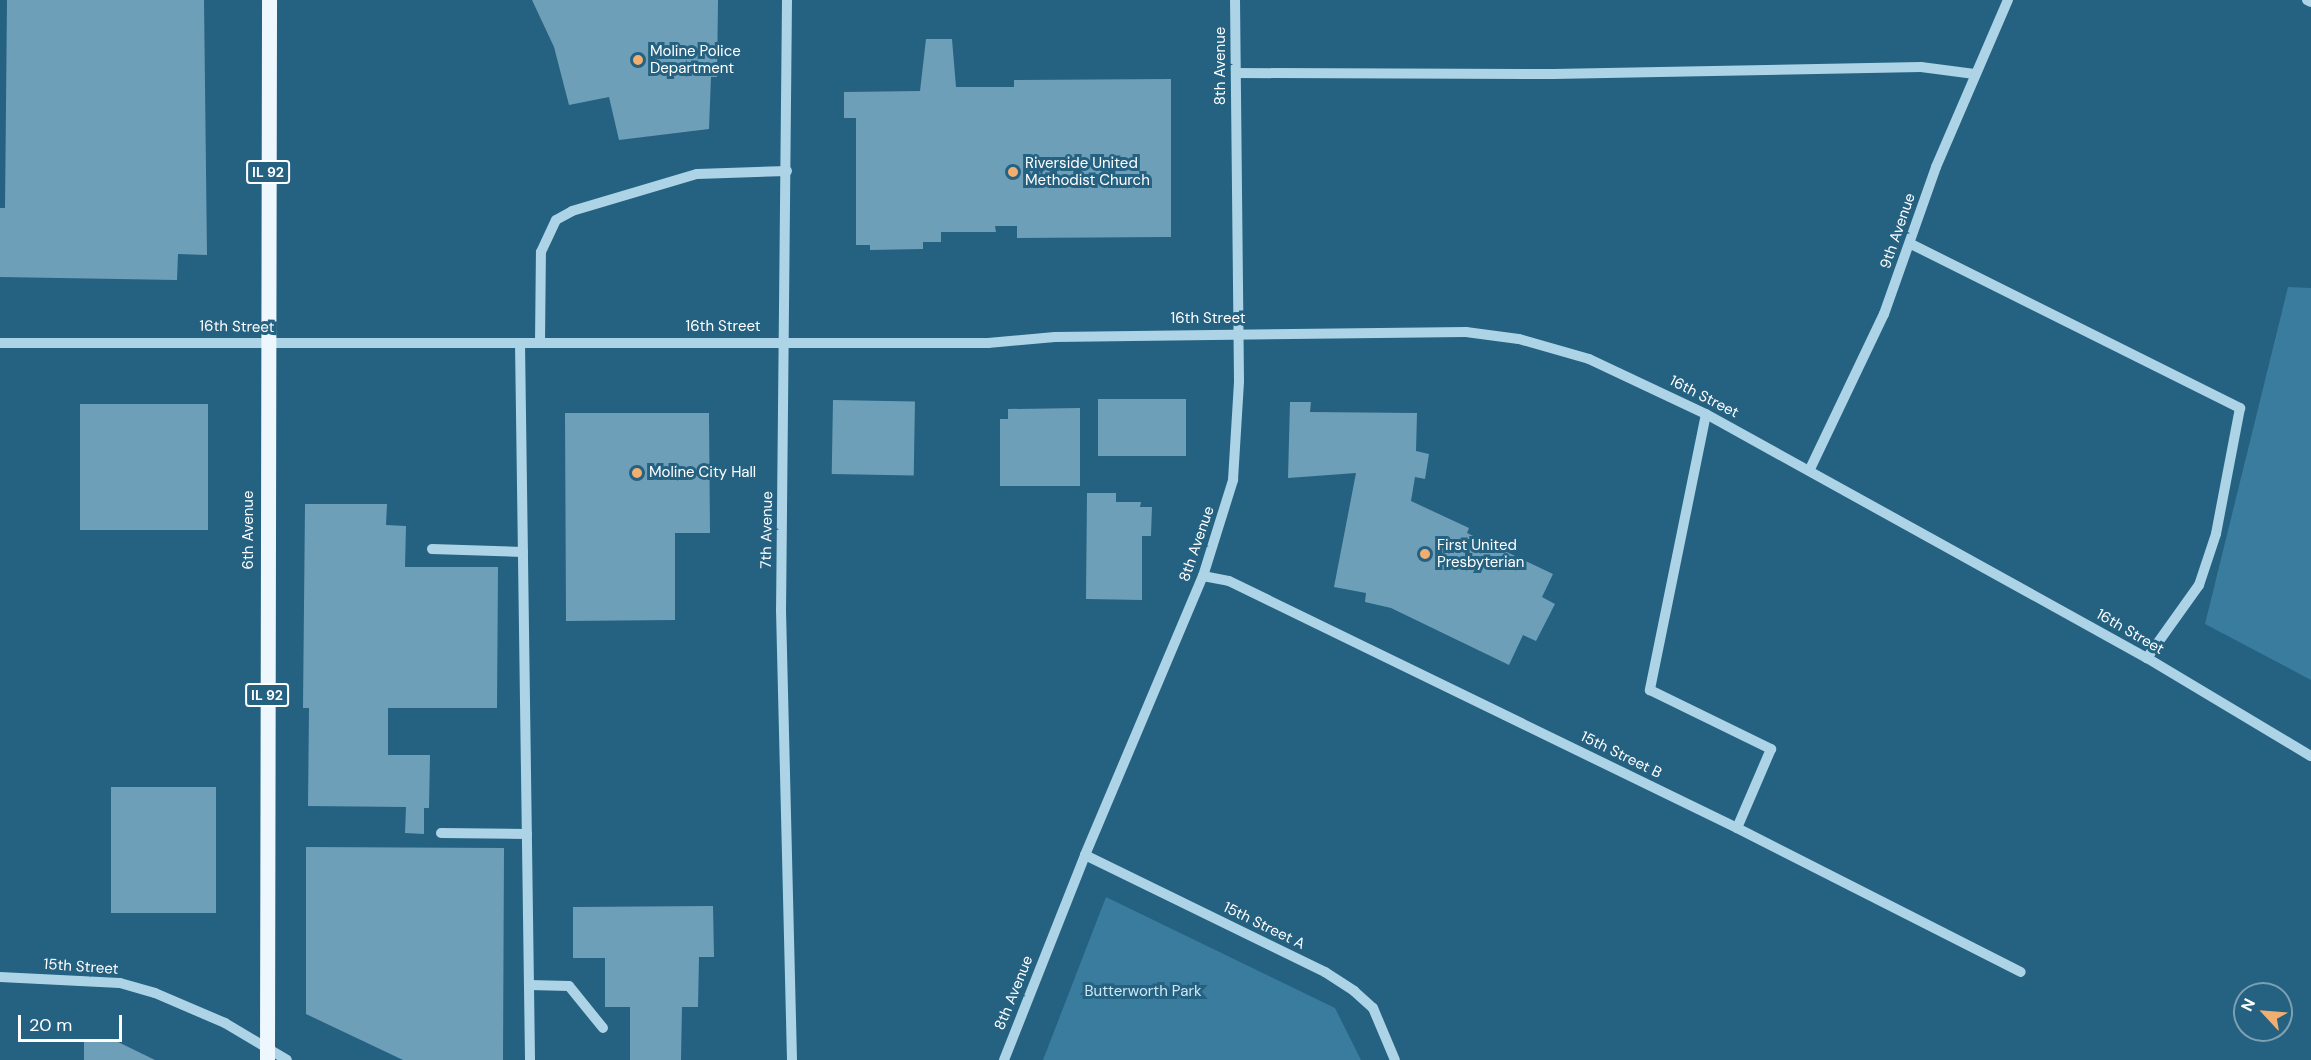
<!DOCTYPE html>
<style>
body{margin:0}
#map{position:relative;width:2311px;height:1060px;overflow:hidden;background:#256180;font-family:"DM Sans",sans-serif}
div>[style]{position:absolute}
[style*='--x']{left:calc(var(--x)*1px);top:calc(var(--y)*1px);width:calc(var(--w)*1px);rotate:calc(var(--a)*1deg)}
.green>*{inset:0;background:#3a7c9d}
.building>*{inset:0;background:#6e9fb8;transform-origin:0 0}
.minor>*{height:10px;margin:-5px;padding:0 5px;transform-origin:5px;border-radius:5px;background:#acd3e6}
.major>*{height:15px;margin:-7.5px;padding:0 7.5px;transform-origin:7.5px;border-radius:7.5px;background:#edf7fd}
.dots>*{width:16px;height:16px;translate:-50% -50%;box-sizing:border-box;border:3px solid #256180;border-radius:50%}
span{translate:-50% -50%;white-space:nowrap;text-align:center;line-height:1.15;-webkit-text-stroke:6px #256180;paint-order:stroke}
.shield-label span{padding:2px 4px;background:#256180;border:2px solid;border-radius:4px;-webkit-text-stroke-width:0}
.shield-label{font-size:14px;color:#fff;font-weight:700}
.poi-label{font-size:15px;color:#fff}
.left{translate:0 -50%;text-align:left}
.street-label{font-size:15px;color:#fff}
.park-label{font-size:15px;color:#cfe9f5}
.north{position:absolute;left:2233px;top:982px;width:60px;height:60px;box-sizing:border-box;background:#256180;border:2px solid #7ca0b3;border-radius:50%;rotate:296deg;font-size:16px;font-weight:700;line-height:24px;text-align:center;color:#fff}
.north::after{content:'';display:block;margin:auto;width:21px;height:27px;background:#f0af71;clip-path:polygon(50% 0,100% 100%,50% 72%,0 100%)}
.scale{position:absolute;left:18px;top:1015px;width:104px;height:27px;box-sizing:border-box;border:3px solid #fff;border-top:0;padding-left:8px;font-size:18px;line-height:21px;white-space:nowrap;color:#fff;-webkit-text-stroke:4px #256180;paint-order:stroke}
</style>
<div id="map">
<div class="green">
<i style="clip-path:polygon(2288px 287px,2311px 288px,2311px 680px,2205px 624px)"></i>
<i style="clip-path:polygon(1106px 897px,1335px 1008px,1361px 1060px,1043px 1060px)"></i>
</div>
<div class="building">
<i style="clip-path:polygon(7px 0,204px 0,207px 255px,178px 254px,177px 280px,0 277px,0 208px,5px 208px)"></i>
<i style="clip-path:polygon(532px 0,718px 0,717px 77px,711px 77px,709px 129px,619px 140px,609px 97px,569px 105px,554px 47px)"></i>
<i style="clip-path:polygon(926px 39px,952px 39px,956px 87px,1014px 87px,1014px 80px,1171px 79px,1171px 237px,1017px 238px,1017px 226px,995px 226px,996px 232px,941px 232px,941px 242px,923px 242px,923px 249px,870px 250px,870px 245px,856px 245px,856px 118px,844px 118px,844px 92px,920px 91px)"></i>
<i style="left:1186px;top:399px;width:57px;height:88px;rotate:90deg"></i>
<i style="left:833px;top:400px;width:82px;height:74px;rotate:1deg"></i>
<i style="clip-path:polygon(1290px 402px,1311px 402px,1310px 412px,1417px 413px,1416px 451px,1429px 454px,1425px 479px,1415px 477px,1411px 501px,1469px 528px,1467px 533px,1553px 574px,1542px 597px,1555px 604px,1536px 641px,1523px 635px,1509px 665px,1391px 608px,1365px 602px,1366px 593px,1334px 587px,1356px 473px,1288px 478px)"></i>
<i style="left:208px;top:404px;width:126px;height:128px;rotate:90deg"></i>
<i style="clip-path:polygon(1080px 408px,1080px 486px,1000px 486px,1000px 419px,1008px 419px,1008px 409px)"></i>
<i style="clip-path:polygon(565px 413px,709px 413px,710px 533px,675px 533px,675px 620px,566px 621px)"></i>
<i style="clip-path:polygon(1087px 493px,1116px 493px,1116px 502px,1141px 502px,1140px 507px,1152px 507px,1151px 536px,1142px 536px,1142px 600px,1086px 599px)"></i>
<i style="clip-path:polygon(305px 504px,387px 504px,386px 525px,406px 526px,405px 567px,498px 567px,497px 708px,388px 708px,388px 755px,430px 755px,429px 808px,424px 808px,424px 834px,405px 833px,406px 807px,308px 806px,309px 708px,303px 708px)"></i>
<i style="left:111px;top:787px;width:105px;height:126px"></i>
<i style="clip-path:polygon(306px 847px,504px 848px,503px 1060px,403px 1060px,306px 1014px)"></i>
<i style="clip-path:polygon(713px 906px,714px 957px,699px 957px,698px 1007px,682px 1007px,681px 1060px,630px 1060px,630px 1007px,605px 1007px,605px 958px,573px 958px,573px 907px)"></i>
<i style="clip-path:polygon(84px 1040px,116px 1041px,155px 1060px,84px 1060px)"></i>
</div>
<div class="minor">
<i style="--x:787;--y:0;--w:610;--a:90.56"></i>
<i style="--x:781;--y:610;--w:450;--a:88.6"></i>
<i style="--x:2307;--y:0;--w:4;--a:27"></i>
<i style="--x:1236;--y:73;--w:317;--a:0.2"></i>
<i style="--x:1553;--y:74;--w:368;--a:-1.1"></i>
<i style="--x:1921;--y:67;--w:54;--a:7.4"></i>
<i style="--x:1911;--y:244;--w:368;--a:26.5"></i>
<i style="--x:2240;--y:408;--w:128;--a:100.8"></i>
<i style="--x:2216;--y:534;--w:54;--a:108.4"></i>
<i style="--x:2199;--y:585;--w:90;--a:125.5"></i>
<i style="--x:540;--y:342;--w:90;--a:-89.4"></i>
<i style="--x:541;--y:252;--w:35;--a:-65"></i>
<i style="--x:556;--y:220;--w:18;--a:-29"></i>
<i style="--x:572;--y:211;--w:130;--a:-16.5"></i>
<i style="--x:697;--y:174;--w:90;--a:-1.9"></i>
<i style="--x:0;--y:343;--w:988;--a:0"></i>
<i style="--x:988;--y:343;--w:67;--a:-5.1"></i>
<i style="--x:1055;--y:337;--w:411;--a:-0.7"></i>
<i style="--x:1466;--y:332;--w:53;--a:7.5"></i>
<i style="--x:1519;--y:339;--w:73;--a:15.9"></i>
<i style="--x:1589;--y:359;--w:129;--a:25.2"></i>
<i style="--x:1706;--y:414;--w:504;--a:28.96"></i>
<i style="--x:2147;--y:658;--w:191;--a:30.9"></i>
<i style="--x:520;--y:343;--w:717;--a:89.2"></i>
<i style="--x:1706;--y:414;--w:282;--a:101.5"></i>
<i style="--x:1650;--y:690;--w:135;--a:26"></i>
<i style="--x:1771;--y:749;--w:86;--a:113.3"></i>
<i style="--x:1810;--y:469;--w:172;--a:-64.5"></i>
<i style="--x:1884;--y:314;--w:156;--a:-70.5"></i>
<i style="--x:1936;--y:167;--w:182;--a:-66.7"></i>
<i style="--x:432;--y:549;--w:91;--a:1.9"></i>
<i style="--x:1203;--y:576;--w:26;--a:11"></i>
<i style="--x:1229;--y:581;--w:565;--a:25.93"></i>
<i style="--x:1737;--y:828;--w:318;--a:26.9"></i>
<i style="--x:441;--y:833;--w:86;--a:0.7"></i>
<i style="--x:1085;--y:855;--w:267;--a:26"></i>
<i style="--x:1325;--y:972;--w:35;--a:33"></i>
<i style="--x:1354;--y:991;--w:25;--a:42"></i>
<i style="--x:1373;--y:1008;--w:56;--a:67.1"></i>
<i style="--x:0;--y:977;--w:120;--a:2.9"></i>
<i style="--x:120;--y:983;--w:36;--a:16"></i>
<i style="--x:155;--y:993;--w:76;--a:23.2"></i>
<i style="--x:225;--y:1023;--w:72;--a:30.8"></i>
<i style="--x:529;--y:985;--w:40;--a:1.4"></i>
<i style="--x:569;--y:986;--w:54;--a:51"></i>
<i style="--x:1004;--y:1060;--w:220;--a:-68.4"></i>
<i style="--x:1085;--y:855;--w:303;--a:-67.1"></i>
<i style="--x:1203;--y:576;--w:101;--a:-72.6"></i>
<i style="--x:1233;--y:480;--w:99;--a:-86.5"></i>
<i style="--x:1239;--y:381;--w:381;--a:-90.6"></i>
</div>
<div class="major">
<i style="--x:267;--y:1060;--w:1060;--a:-89.89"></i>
</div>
<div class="dots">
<i style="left:638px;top:60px;background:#f0af71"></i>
<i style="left:1013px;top:172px;background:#f0af71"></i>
<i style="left:637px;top:473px;background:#f0af71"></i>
<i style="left:1425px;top:554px;background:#f0af71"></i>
</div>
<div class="shield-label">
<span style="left:268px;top:172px">IL 92</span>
<span style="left:267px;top:695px">IL 92</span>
</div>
<div class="poi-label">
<span class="left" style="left:650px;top:60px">Moline Police<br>Department</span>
<span class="left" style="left:1025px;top:172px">Riverside United<br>Methodist Church</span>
<span class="left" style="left:649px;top:473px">Moline City Hall</span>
<span class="left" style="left:1437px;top:554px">First United<br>Presbyterian</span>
</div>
<div class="street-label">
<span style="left:1221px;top:66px;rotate:-90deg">8th Avenue</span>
<span style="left:1898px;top:231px;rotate:-71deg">9th Avenue</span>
<span style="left:1208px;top:319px">16th Street</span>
<span style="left:237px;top:327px;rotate:1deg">16th Street</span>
<span style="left:723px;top:327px">16th Street</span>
<span style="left:1704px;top:397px;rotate:27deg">16th Street</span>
<span style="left:249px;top:530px;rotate:-90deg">6th Avenue</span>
<span style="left:767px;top:530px;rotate:-89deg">7th Avenue</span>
<span style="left:1197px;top:544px;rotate:-71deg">8th Avenue</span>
<span style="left:2130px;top:632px;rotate:30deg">16th Street</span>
<span style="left:1621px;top:755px;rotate:26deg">15th Street B</span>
<span style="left:1264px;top:926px;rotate:26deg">15th Street A</span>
<span style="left:81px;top:967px;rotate:4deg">15th Street</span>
<span style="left:1014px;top:993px;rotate:-68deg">8th Avenue</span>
</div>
<div class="park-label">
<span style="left:1143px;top:992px">Butterworth Park</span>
</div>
<div class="north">N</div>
<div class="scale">20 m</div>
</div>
